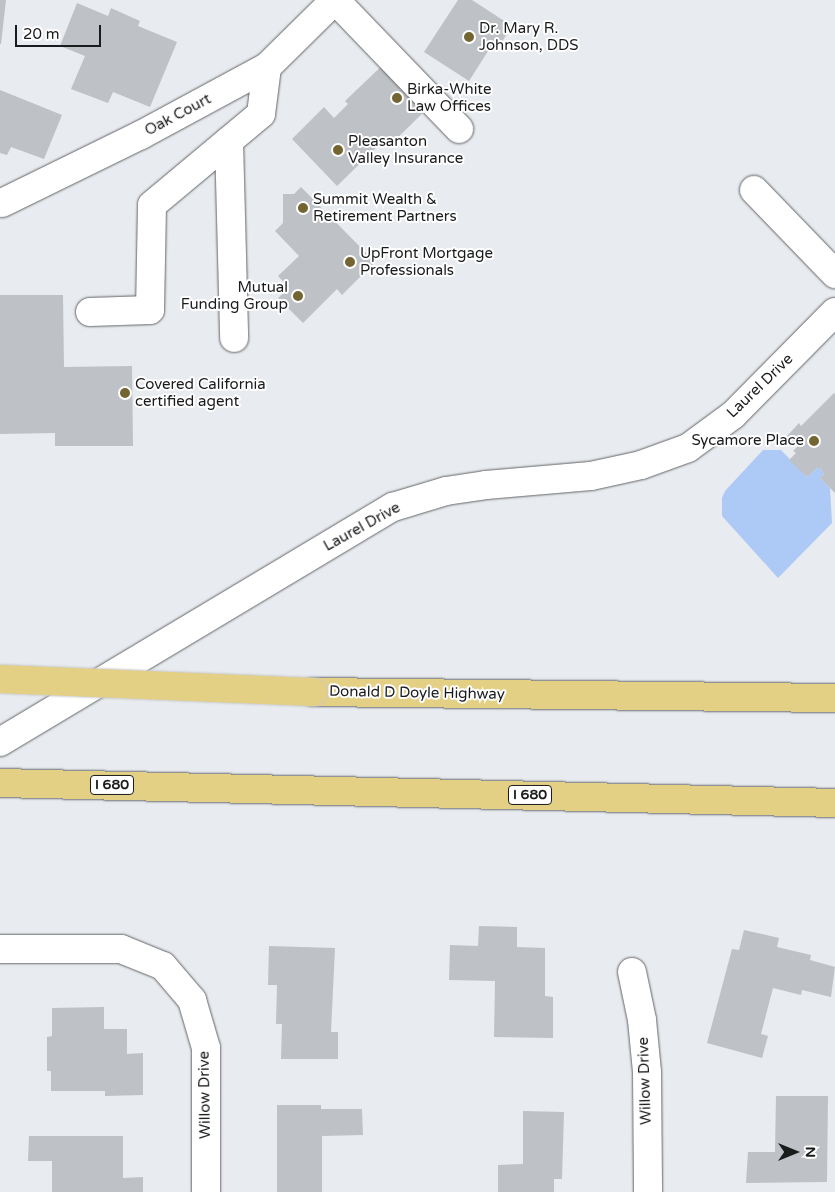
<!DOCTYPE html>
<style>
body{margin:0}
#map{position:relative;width:835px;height:1192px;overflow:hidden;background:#e8ebef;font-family:"Varela Round",sans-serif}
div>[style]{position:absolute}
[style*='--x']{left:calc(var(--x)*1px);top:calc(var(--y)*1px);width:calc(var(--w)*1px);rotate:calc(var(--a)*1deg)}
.green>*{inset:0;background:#adc9f6}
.building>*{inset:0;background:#bec1c5}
.roads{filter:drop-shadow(0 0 1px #636568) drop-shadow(0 0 1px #636568)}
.minor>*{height:28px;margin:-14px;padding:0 14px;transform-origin:14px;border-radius:14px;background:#fff}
.highway>*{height:28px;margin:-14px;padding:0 14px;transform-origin:14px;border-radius:14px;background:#e4d084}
.bridges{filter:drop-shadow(0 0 1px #c8c8c9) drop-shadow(0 0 1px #c8c8c9)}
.highway-bridge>*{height:28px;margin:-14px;padding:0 14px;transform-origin:14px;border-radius:14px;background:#e4d084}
.dots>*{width:14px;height:14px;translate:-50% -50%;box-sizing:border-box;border:2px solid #fff;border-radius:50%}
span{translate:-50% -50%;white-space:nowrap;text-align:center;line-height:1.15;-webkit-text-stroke:4px #fff;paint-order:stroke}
.shield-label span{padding:1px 4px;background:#fff;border:1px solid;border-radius:4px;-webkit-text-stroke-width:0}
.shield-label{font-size:14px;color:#1a1b1d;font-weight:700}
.poi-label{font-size:15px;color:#1a1b1d}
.left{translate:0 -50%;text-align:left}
.right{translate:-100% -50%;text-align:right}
.street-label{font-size:15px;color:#1a1b1d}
.north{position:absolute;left:770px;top:1127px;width:50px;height:50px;-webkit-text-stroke:4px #fff;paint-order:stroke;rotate:90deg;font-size:14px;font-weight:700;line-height:20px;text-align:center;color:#1a1b1d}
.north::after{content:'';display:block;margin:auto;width:18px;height:22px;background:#1a1b1d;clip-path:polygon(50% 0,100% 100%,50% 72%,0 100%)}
.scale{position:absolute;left:15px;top:25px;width:86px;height:22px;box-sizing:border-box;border:2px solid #1a1b1d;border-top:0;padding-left:6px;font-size:15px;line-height:18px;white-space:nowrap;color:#1a1b1d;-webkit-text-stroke:4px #fff;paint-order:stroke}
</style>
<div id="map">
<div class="green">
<i style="clip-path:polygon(763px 450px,781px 450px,807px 477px,817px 468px,820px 468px,824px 474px,820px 478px,830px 488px,832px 523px,778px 578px,722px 516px,722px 498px,725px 491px)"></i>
</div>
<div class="building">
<i style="clip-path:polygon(0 0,6px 0,1px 44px,0 44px)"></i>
<i style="clip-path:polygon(458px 0,472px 0,512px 26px,496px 51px,490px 48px,469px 81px,424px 52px)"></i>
<i style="clip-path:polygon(77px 3px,108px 16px,111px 8px,140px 21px,138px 26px,177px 42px,150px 107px,113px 92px,108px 103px,71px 89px,85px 56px,60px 46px)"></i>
<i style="clip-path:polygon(387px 61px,430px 106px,389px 146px,384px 140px,337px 186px,292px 139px,324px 107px,334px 118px,348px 104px,345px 101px)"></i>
<i style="clip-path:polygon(0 90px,62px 115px,44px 159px,11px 147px,7px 155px,0 153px)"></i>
<i style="clip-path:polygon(301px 187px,375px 262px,342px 295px,337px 289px,303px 323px,278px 298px,289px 288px,278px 276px,299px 256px,275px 231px,283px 223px,283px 194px,294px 194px)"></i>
<i style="clip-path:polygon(0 295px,63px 295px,64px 367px,132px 366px,133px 446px,55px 446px,55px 433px,0 434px)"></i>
<i style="clip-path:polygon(834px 393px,835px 394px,835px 493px,820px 478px,824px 474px,820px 468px,817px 468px,807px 477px,789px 460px,796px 453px,793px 451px,798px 446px,787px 436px,799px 423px,801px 426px)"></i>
<i style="clip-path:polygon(479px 926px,517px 927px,517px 947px,545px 948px,545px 996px,553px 997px,553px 1038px,494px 1037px,495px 981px,449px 980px,450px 945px,478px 946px)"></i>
<i style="clip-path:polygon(744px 930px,779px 938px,777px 947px,811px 955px,810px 960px,835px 967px,831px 997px,802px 990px,801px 995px,773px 988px,761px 1034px,768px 1036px,762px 1058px,707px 1043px,732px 949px,739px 950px)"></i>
<i style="clip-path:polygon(269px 946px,335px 948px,331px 1032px,338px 1032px,338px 1059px,281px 1059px,282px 1024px,276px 1024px,277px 985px,268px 985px)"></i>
<i style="clip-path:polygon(104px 1007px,104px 1029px,127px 1029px,127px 1054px,143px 1053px,143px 1095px,105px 1096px,105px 1091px,51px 1091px,51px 1071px,47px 1071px,47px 1037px,52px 1036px,52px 1008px)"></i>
<i style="clip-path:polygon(776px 1096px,828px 1096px,827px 1182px,746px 1183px,748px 1152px,775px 1152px)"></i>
<i style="clip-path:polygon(277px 1105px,321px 1105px,321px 1109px,362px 1109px,363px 1135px,322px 1136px,322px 1192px,277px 1192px)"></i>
<i style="clip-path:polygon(523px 1111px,564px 1112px,562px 1179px,554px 1179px,554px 1192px,498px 1192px,498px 1165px,523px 1164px)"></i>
<i style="clip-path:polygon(29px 1136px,123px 1136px,123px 1178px,143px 1177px,143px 1192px,52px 1192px,52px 1161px,28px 1161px)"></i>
</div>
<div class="roads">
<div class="minor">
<i style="--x:335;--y:0;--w:179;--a:46.1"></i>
<i style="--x:229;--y:141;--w:197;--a:88.5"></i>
<i style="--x:754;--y:190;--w:117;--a:46"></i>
<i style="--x:2;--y:203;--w:155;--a:-26.1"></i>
<i style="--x:141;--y:135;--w:143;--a:-28.4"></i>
<i style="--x:267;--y:67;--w:95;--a:-44.6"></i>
<i style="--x:90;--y:312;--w:60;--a:-1.9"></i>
<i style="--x:150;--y:310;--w:105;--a:-88.9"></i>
<i style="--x:152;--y:205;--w:142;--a:-39.9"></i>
<i style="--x:261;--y:114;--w:47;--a:-82.7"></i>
<i style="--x:0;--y:742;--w:458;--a:-30.9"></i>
<i style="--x:393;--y:507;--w:55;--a:-16.8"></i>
<i style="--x:446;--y:491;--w:40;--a:-8.5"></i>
<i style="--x:486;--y:485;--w:105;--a:-4.9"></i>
<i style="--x:591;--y:476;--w:51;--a:-12.4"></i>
<i style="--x:641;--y:465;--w:50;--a:-19.9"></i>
<i style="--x:688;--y:448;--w:56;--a:-36.3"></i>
<i style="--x:733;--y:415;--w:145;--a:-45.3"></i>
<i style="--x:0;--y:949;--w:121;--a:0"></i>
<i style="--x:121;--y:949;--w:45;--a:22"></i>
<i style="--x:163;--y:966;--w:45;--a:49.5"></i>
<i style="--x:192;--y:1000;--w:50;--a:73.7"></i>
<i style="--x:206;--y:1048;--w:144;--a:90"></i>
<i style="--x:632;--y:972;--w:49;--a:78.2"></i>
<i style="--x:642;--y:1020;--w:52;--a:84.5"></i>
<i style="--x:647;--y:1072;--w:120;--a:89.5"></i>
</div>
<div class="highway">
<i style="--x:313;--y:692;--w:522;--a:0.66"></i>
<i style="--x:0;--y:783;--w:835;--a:1.37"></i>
</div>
</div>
<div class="bridges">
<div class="highway-bridge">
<i style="--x:0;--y:679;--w:313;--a:2.4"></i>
</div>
</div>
<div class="dots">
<i style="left:469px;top:37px;background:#726532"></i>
<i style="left:397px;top:98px;background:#726532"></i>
<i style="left:338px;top:150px;background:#726532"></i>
<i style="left:303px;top:208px;background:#726532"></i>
<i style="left:350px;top:262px;background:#726532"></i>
<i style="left:298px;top:296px;background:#726532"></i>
<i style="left:125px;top:393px;background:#726532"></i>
<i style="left:814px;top:441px;background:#726532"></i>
</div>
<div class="shield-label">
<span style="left:112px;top:785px">I 680</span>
<span style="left:530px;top:795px">I 680</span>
</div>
<div class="poi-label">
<span class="left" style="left:479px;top:37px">Dr. Mary R.<br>Johnson, DDS</span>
<span class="left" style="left:407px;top:98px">Birka-White<br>Law Offices</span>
<span class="left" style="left:348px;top:150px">Pleasanton<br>Valley Insurance</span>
<span class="left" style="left:313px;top:208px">Summit Wealth &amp;<br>Retirement Partners</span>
<span class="left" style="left:360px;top:262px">UpFront Mortgage<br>Professionals</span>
<span class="right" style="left:288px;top:296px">Mutual<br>Funding Group</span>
<span class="left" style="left:135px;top:393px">Covered California<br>certified agent</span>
<span class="right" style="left:804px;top:441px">Sycamore Place</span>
</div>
<div class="street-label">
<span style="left:178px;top:115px;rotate:-28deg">Oak Court</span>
<span style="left:760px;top:386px;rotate:-44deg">Laurel Drive</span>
<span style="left:362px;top:527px;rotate:-29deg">Laurel Drive</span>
<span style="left:417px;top:693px;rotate:1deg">Donald D Doyle Highway</span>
<span style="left:645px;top:1081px;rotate:-92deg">Willow Drive</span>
<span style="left:205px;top:1095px;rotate:-91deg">Willow Drive</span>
</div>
<div class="north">N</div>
<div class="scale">20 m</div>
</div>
